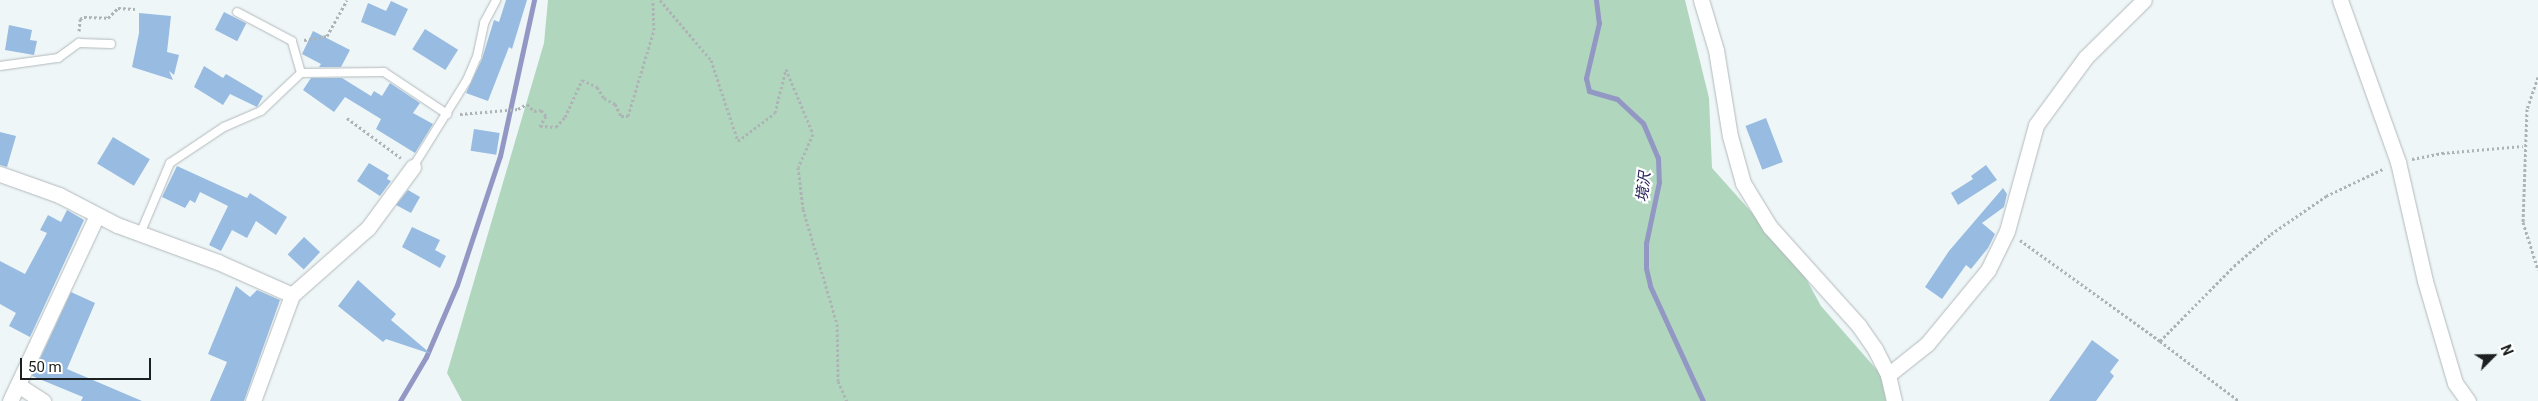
<!DOCTYPE html>
<meta charset="utf-8">
<style>
body{margin:0}
#map{position:relative;width:2538px;height:401px;overflow:hidden;background:#eff6f8;font-family:Roboto,"Noto Sans JP",sans-serif}
div>[style]{position:absolute}
[style*='--x']{left:calc(var(--x)*1px);top:calc(var(--y)*1px);width:calc(var(--w)*1px);rotate:calc(var(--a)*1deg)}
.green>*{inset:0;background:#b1d6be}
.stream>*{height:5px;margin:-2.5px;padding:0 2.5px;transform-origin:2.5px;border-radius:2.5px;background:#9397c4}
.building>*{inset:0;background:#97bbe1;transform-origin:0 0}
.path>*{height:3px;margin-top:-1.5px;transform-origin:0;background:repeating-linear-gradient(90deg,#aeb4b6 0 2.5px,transparent 0 5px)}
.roads{filter:drop-shadow(0 0 1px #b2b9bb) drop-shadow(0 0 1px #b2b9bb)}
.lane>*{height:8px;margin:-4px;padding:0 4px;transform-origin:4px;border-radius:4px;background:#fff}
.street>*{height:15px;margin:-7.5px;padding:0 7.5px;transform-origin:7.5px;border-radius:7.5px;background:#fff}
span{translate:-50% -50%;white-space:nowrap;text-align:center;line-height:1.15;-webkit-text-stroke:4.5px #fff;paint-order:stroke}
.water-label{font-size:15px;color:#26235a;font-style:italic}
.north{position:absolute;left:2468px;top:331px;width:50px;height:50px;-webkit-text-stroke:4px #fff;paint-order:stroke;rotate:67deg;font-size:14px;font-weight:700;line-height:20px;text-align:center;color:#1d2020}
.north::after{content:'';display:block;margin:auto;width:18px;height:22px;background:#1d2020;clip-path:polygon(50% 0,100% 100%,50% 72%,0 100%)}
.scale{position:absolute;left:20px;top:358px;width:131px;height:22px;box-sizing:border-box;border:2px solid #1d2020;border-top:0;padding-left:6px;font-size:15px;line-height:18px;white-space:nowrap;color:#1d2020;-webkit-text-stroke:4px #fff;paint-order:stroke}
</style>
<div id="map">
<div class="green">
<i style="clip-path:polygon(548px 0,1685px 0,1709px 98px,1712px 168px,1798px 264px,1821px 306px,1884px 378px,1886px 401px,462px 401px,447px 373px,544px 43px)"></i>
</div>
<div class="stream">
<i style="--x:1596;--y:0;--w:23;--a:83"></i>
<i style="--x:1599;--y:23;--w:57;--a:103.3"></i>
<i style="--x:1586;--y:78;--w:13;--a:77"></i>
<i style="--x:1589;--y:91;--w:29;--a:16"></i>
<i style="--x:1617;--y:99;--w:35;--a:43"></i>
<i style="--x:1643;--y:123;--w:38;--a:67"></i>
<i style="--x:1658;--y:158;--w:24;--a:88"></i>
<i style="--x:1659;--y:182;--w:62;--a:102"></i>
<i style="--x:1646;--y:243;--w:25;--a:90"></i>
<i style="--x:1646;--y:268;--w:18;--a:77"></i>
<i style="--x:1650;--y:286;--w:127;--a:65.3"></i>
<i style="--x:400;--y:401;--w:51;--a:-59.4"></i>
<i style="--x:426;--y:357;--w:78;--a:-66.7"></i>
<i style="--x:457;--y:285;--w:136;--a:-71.6"></i>
<i style="--x:500;--y:156;--w:160;--a:-77.7"></i>
</div>
<div class="building">
<i style="clip-path:polygon(506px 0,527px 0,512px 49px,509px 47px,488px 101px,466px 93px,482px 59px,494px 20px,499px 22px)"></i>
<i style="clip-path:polygon(391px 1px,408px 9px,395px 36px,361px 22px,368px 3px,386px 11px)"></i>
<i style="left:224px;top:12px;width:25px;height:20px;rotate:27deg"></i>
<i style="clip-path:polygon(139px 13px,171px 16px,167px 52px,179px 55px,174px 75px,169px 71px,173px 80px,132px 67px,139px 33px)"></i>
<i style="clip-path:polygon(9px 25px,32px 30px,30px 40px,37px 41px,34px 55px,5px 50px)"></i>
<i style="left:425px;top:29px;width:39px;height:24px;rotate:32deg"></i>
<i style="clip-path:polygon(313px 31px,350px 50px,341px 67px,319px 67px,321px 64px,302px 54px)"></i>
<i style="clip-path:polygon(204px 66px,223px 78px,226px 74px,263px 96px,257px 107px,230px 94px,223px 105px,194px 87px)"></i>
<i style="clip-path:polygon(311px 78px,342px 78px,371px 96px,374px 91px,382px 96px,390px 83px,420px 103px,413px 113px,433px 124px,415px 153px,376px 129px,381px 119px,345px 97px,334px 112px,303px 90px)"></i>
<i style="left:1766px;top:118px;width:47px;height:22px;rotate:69deg"></i>
<i style="left:474px;top:129px;width:26px;height:22px;rotate:9deg"></i>
<i style="clip-path:polygon(0 132px,16px 136px,7px 167px,0 165px)"></i>
<i style="left:113px;top:137px;width:43px;height:31px;rotate:31deg"></i>
<i style="clip-path:polygon(369px 163px,389px 175px,387px 179px,391px 181px,380px 196px,357px 181px)"></i>
<i style="clip-path:polygon(1986px 165px,1997px 180px,1958px 205px,1951px 193px,1973px 179px,1971px 176px)"></i>
<i style="clip-path:polygon(177px 166px,247px 198px,250px 193px,287px 217px,276px 235px,256px 221px,247px 238px,232px 230px,221px 251px,209px 245px,228px 206px,200px 192px,195px 203px,190px 200px,185px 208px,162px 197px)"></i>
<i style="clip-path:polygon(2003px 188px,2007px 194px,2004px 207px,1982px 223px,1995px 234px,1988px 248px,1971px 269px,1966px 265px,1942px 299px,1925px 287px,1949px 251px)"></i>
<i style="clip-path:polygon(408px 190px,420px 197px,411px 213px,396px 205px)"></i>
<i style="clip-path:polygon(67px 210px,84px 220px,30px 337px,9px 326px,16px 313px,0 304px,0 261px,25px 274px,47px 233px,40px 230px,48px 215px,61px 222px)"></i>
<i style="clip-path:polygon(412px 227px,440px 240px,435px 250px,446px 256px,440px 268px,402px 247px)"></i>
<i style="left:304px;top:237px;width:22px;height:24px;rotate:43deg"></i>
<i style="clip-path:polygon(358px 280px,396px 314px,391px 320px,431px 354px,386px 339px,383px 342px,338px 306px)"></i>
<i style="clip-path:polygon(236px 286px,250px 297px,257px 290px,280px 300px,244px 401px,210px 401px,227px 362px,208px 354px)"></i>
<i style="clip-path:polygon(71px 292px,95px 303px,67px 369px,142px 401px,81px 401px,83px 397px,32px 376px)"></i>
<i style="clip-path:polygon(2092px 340px,2119px 360px,2110px 372px,2114px 376px,2096px 401px,2049px 401px)"></i>
</div>
<div class="path">
<i style="--x:660;--y:0;--w:79;--a:49.6"></i>
<i style="--x:711;--y:60;--w:85;--a:71.6"></i>
<i style="--x:738;--y:141;--w:46;--a:-37.1"></i>
<i style="--x:775;--y:113;--w:45;--a:-76"></i>
<i style="--x:786;--y:69;--w:70;--a:67.4"></i>
<i style="--x:813;--y:134;--w:36;--a:114"></i>
<i style="--x:798;--y:167;--w:42;--a:83.2"></i>
<i style="--x:803;--y:209;--w:120;--a:73.5"></i>
<i style="--x:837;--y:324;--w:57;--a:89"></i>
<i style="--x:838;--y:381;--w:22;--a:66"></i>
<i style="--x:79;--y:31;--w:12;--a:-85"></i>
<i style="--x:80;--y:19;--w:4;--a:-27"></i>
<i style="--x:84;--y:17;--w:24;--a:2"></i>
<i style="--x:108;--y:18;--w:14;--a:-45"></i>
<i style="--x:118;--y:8;--w:17;--a:3"></i>
<i style="--x:304;--y:40;--w:23;--a:-10"></i>
<i style="--x:327;--y:36;--w:41;--a:-60.9"></i>
<i style="--x:2538;--y:77;--w:34;--a:109"></i>
<i style="--x:2527;--y:109;--w:113;--a:92"></i>
<i style="--x:2523;--y:222;--w:50;--a:72.6"></i>
<i style="--x:460;--y:114;--w:58;--a:-4.9"></i>
<i style="--x:518;--y:109;--w:10;--a:-29"></i>
<i style="--x:527;--y:104;--w:10;--a:45"></i>
<i style="--x:534;--y:111;--w:7;--a:-8"></i>
<i style="--x:541;--y:110;--w:8;--a:50"></i>
<i style="--x:546;--y:116;--w:12;--a:121"></i>
<i style="--x:540;--y:126;--w:16;--a:4"></i>
<i style="--x:556;--y:127;--w:13;--a:-48"></i>
<i style="--x:565;--y:117;--w:41;--a:-65.3"></i>
<i style="--x:582;--y:80;--w:17;--a:25"></i>
<i style="--x:597;--y:87;--w:13;--a:58"></i>
<i style="--x:604;--y:98;--w:13;--a:29"></i>
<i style="--x:615;--y:104;--w:13;--a:63"></i>
<i style="--x:621;--y:116;--w:7;--a:0"></i>
<i style="--x:628;--y:116;--w:90;--a:-73.2"></i>
<i style="--x:654;--y:30;--w:30;--a:-92"></i>
<i style="--x:347;--y:118;--w:67;--a:36.5"></i>
<i style="--x:2412;--y:159;--w:31;--a:-11"></i>
<i style="--x:2442;--y:153;--w:81;--a:-4.9"></i>
<i style="--x:2020;--y:240;--w:173;--a:35.8"></i>
<i style="--x:2160;--y:341;--w:105;--a:-45.4"></i>
<i style="--x:2234;--y:266;--w:49;--a:-40.9"></i>
<i style="--x:2271;--y:234;--w:67;--a:-34.6"></i>
<i style="--x:2326;--y:196;--w:65;--a:-25.4"></i>
<i style="--x:2160;--y:341;--w:99;--a:37.2"></i>
</div>
<div class="roads">
<div class="lane">
<i style="--x:0;--y:66;--w:59;--a:-7.9"></i>
<i style="--x:58;--y:58;--w:26;--a:-36"></i>
<i style="--x:79;--y:43;--w:32;--a:2"></i>
<i style="--x:301;--y:73;--w:83;--a:-0.7"></i>
<i style="--x:384;--y:72;--w:76;--a:33.7"></i>
<i style="--x:413;--y:167;--w:102;--a:-58.2"></i>
<i style="--x:467;--y:80;--w:25;--a:-67"></i>
<i style="--x:477;--y:57;--w:35;--a:-78"></i>
<i style="--x:484;--y:23;--w:26;--a:-62"></i>
<i style="--x:140;--y:234;--w:77;--a:-67.1"></i>
<i style="--x:170;--y:163;--w:65;--a:-33.7"></i>
<i style="--x:224;--y:127;--w:40;--a:-23.4"></i>
<i style="--x:261;--y:111;--w:55;--a:-43.5"></i>
<i style="--x:301;--y:73;--w:33;--a:-106"></i>
<i style="--x:292;--y:41;--w:62;--a:-152.2"></i>
</div>
<div class="street">
<i style="--x:1701;--y:0;--w:52;--a:73.3"></i>
<i style="--x:1716;--y:50;--w:87;--a:80.8"></i>
<i style="--x:1730;--y:136;--w:49;--a:74.5"></i>
<i style="--x:1743;--y:183;--w:52;--a:58.5"></i>
<i style="--x:1770;--y:227;--w:133;--a:48"></i>
<i style="--x:1859;--y:326;--w:28;--a:55"></i>
<i style="--x:1875;--y:349;--w:29;--a:63"></i>
<i style="--x:1888;--y:375;--w:27;--a:77"></i>
<i style="--x:2340;--y:0;--w:172;--a:70.3"></i>
<i style="--x:2398;--y:162;--w:122;--a:77.2"></i>
<i style="--x:2425;--y:281;--w:106;--a:73.6"></i>
<i style="--x:2455;--y:383;--w:22;--a:54"></i>
<i style="--x:0;--y:174;--w:63;--a:19.6"></i>
<i style="--x:59;--y:195;--w:65;--a:27.3"></i>
<i style="--x:117;--y:225;--w:108;--a:20.1"></i>
<i style="--x:218;--y:262;--w:81;--a:24"></i>
<i style="--x:292;--y:295;--w:113;--a:110.2"></i>
<i style="--x:292;--y:295;--w:101;--a:-41.4"></i>
<i style="--x:368;--y:228;--w:76;--a:-53.6"></i>
<i style="--x:1888;--y:375;--w:50;--a:-38.5"></i>
<i style="--x:1927;--y:344;--w:96;--a:-50.5"></i>
<i style="--x:1988;--y:270;--w:43;--a:-64"></i>
<i style="--x:2007;--y:231;--w:110;--a:-74.7"></i>
<i style="--x:2036;--y:125;--w:84;--a:-53.7"></i>
<i style="--x:2086;--y:57;--w:81;--a:-44.5"></i>
<i style="--x:18;--y:385;--w:30;--a:33"></i>
<i style="--x:10;--y:401;--w:205;--a:-64.9"></i>
</div>
</div>
<div class="water-label">
<span style="left:1644px;top:187px;rotate:-83deg">境沢</span>
</div>
<div class="north">N</div>
<div class="scale">50 m</div>
</div>
